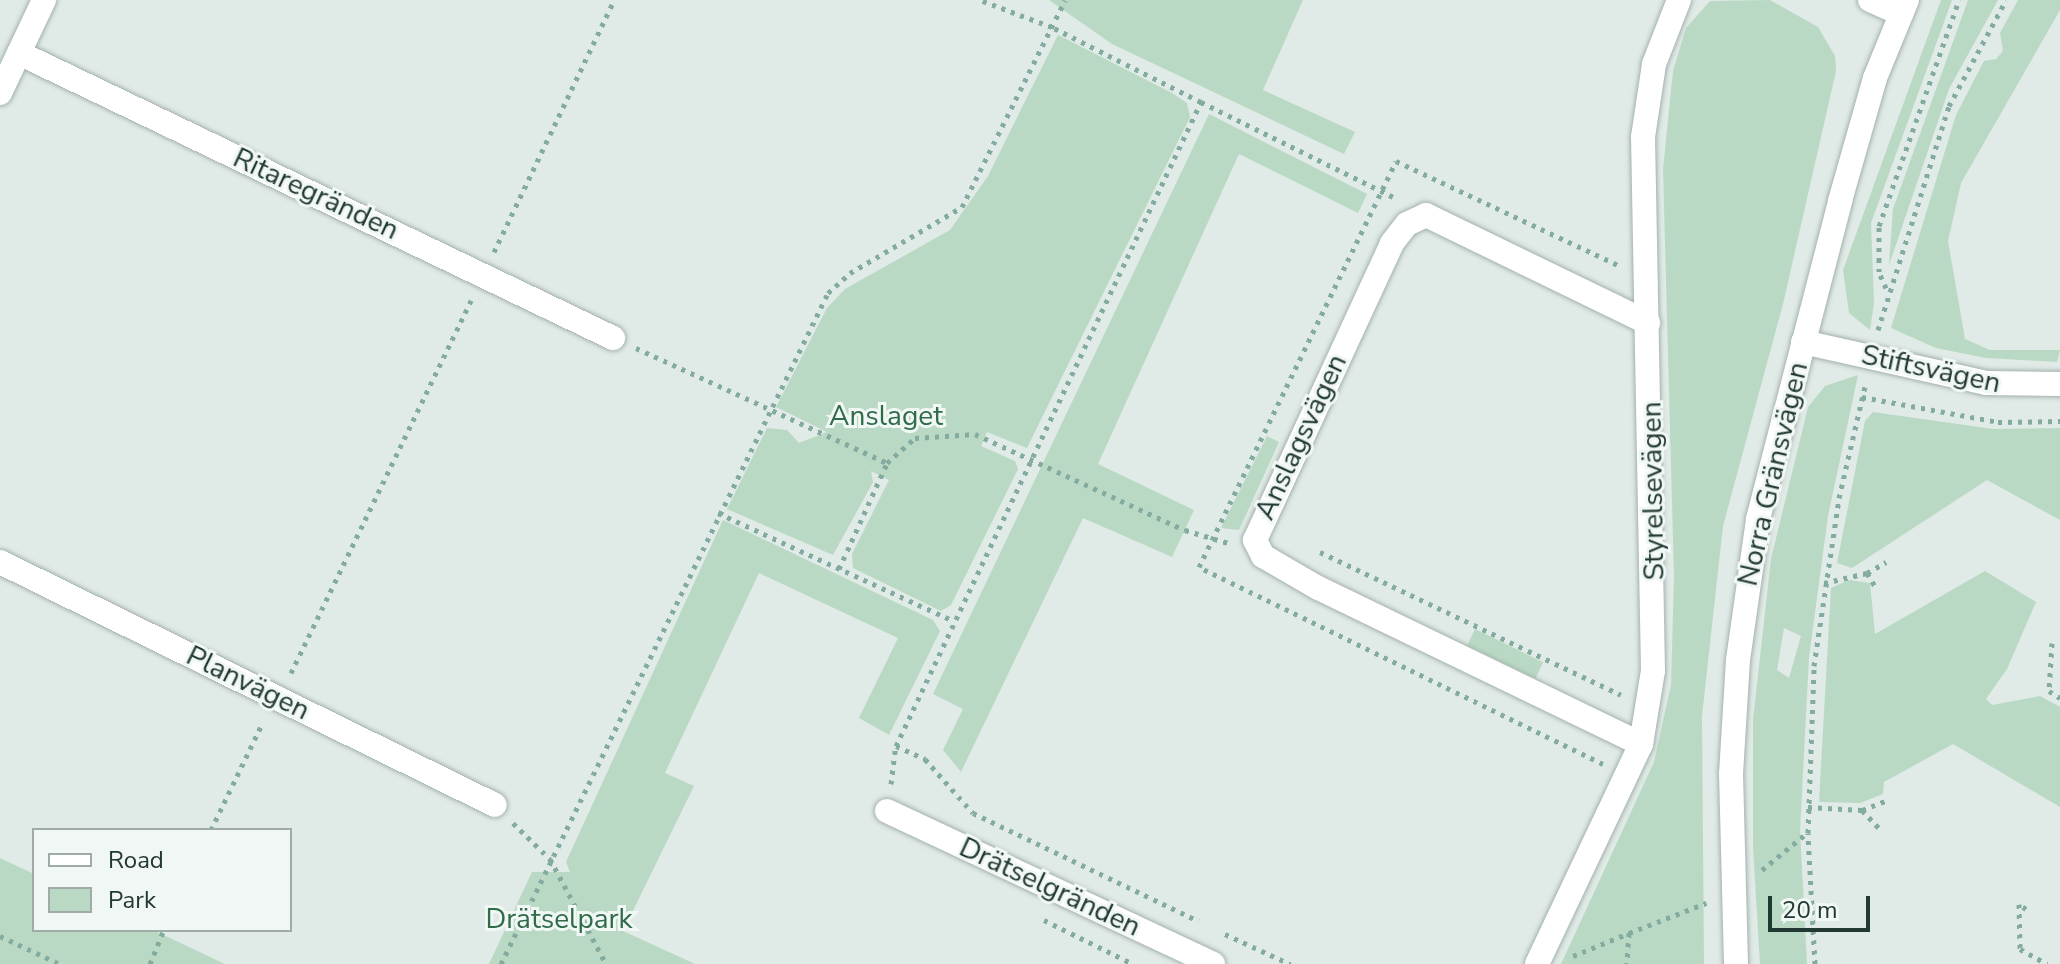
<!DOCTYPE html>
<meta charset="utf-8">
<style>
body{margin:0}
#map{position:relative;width:2060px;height:964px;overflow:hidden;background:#e0eae6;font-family:"Nunito Sans",sans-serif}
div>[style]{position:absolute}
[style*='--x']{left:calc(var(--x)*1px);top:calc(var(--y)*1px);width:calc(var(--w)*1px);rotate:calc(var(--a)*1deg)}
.green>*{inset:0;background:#bad9c4;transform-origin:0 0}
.path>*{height:5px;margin-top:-2.5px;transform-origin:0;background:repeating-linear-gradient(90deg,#83aba0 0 4px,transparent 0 10px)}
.roads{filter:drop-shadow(0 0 2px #a3b1ad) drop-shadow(0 0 2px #a3b1ad)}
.street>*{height:24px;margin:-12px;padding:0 12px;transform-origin:12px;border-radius:12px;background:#fff}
.secondary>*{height:24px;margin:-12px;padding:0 12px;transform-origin:12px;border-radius:12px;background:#fff}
span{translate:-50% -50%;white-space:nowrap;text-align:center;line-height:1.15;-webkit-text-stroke:6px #f0f7f4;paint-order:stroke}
.street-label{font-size:28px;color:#223933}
.park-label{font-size:28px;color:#306c49}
.legend{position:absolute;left:32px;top:828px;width:260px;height:104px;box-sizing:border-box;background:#f0f7f4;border:2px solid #9eaba7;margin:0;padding:10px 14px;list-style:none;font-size:24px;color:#223933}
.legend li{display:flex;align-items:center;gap:16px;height:40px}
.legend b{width:40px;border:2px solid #9eaba7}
.scale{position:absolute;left:1768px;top:896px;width:102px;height:36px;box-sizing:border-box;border:4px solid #223933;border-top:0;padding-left:10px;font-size:24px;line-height:28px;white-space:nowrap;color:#223933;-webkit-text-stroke:6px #f0f7f4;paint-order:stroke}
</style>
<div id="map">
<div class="green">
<i style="clip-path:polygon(1049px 0,1303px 0,1263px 90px,1355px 132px,1344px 154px,1112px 44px)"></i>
<i style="clip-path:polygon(1770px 0,1818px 27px,1835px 56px,1836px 71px,1783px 304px,1723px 526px,1702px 716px,1704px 964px,1561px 964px,1654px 762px,1671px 685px,1674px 576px,1663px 169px,1673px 71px,1686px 28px,1710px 1px)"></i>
<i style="clip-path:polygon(1941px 0,1952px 0,1871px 223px,1874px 303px,1870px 330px,1849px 313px,1843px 270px)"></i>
<i style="clip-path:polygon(1968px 0,1998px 0,1949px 89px,1889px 265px,1893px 209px)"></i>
<i style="clip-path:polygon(2018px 0,2060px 0,2060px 10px,1961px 183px,1948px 241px,1965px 339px,1990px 350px,2060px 350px,2057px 362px,1986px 358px,1936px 348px,1891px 328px,1956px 115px,1984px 61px,1996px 59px,2003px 51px,2000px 33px)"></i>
<i style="clip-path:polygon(1058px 35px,1172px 93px,1187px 103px,1190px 117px,1027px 448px,987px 432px,981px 446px,1015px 461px,1018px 469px,951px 605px,941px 611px,853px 568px,852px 554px,889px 480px,871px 471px,873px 482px,833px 555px,727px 509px,767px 428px,787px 430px,799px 443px,827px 432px,776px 407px,827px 308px,845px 289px,950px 230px,988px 176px)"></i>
<i style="clip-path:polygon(1209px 114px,1367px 194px,1358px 213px,1239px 154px,1098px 464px,1194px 510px,1172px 557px,1083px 518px,961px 772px,943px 750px,963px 709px,933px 694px)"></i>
<i style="clip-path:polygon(evenodd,1858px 375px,1828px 516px,1809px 657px,1800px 831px,1807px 964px,1760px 964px,1753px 848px,1753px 720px,1771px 559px,1808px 407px,1825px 386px,1858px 375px,1784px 628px,1801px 636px,1789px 678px,1777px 670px,1784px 628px)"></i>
<i style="clip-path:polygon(1873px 412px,1993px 429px,2060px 428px,2060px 520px,1987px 480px,1852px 568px,1837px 563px,1865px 421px)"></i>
<i style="clip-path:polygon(1267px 436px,1279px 442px,1239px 530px,1221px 528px)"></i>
<i style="clip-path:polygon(723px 520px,933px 620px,940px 631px,889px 735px,859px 718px,898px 638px,759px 573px,665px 773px,694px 786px,623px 931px,695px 964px,489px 964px,532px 872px,570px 872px,566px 862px)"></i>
<i style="clip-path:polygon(1985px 571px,2036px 602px,2007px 669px,1986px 699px,1992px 705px,2040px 696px,2060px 707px,2060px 807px,1953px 744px,1884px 782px,1883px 794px,1860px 803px,1819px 802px,1831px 588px,1849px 580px,1870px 583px,1875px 634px)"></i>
<i style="left:1475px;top:629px;width:76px;height:18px;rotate:26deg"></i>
<i style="clip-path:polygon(0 858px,34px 874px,34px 930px,153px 930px,225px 964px,0 964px)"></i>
</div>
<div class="path">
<i style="--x:1201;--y:102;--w:219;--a:26.3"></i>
<i style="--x:494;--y:252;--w:279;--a:-64.5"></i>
<i style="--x:1886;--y:288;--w:17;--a:-114"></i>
<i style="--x:1879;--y:272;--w:46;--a:-90"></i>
<i style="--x:1879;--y:226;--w:240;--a:-70.5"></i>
<i style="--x:1878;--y:330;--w:235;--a:-72.4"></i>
<i style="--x:1949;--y:106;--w:120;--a:-61.7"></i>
<i style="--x:636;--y:348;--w:276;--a:24.6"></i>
<i style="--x:887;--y:463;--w:38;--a:-42"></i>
<i style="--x:915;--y:438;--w:60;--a:-3.8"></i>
<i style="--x:975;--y:434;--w:231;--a:24.6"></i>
<i style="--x:1185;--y:530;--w:45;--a:16.8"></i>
<i style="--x:1862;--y:397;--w:138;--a:10.4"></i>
<i style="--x:1998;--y:422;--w:62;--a:-0.9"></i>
<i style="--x:718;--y:513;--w:260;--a:24.6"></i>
<i style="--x:1320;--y:552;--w:333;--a:25.4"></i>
<i style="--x:839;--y:569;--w:116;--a:-65.6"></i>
<i style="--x:1867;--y:573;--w:17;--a:59"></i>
<i style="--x:1824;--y:583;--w:44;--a:-13.1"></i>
<i style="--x:1867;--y:573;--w:22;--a:-30"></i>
<i style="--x:2052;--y:643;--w:48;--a:93.6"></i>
<i style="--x:2049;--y:691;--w:13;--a:32"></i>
<i style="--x:291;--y:673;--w:414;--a:-64.2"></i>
<i style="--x:896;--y:746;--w:32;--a:24"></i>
<i style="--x:925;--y:759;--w:72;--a:48.4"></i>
<i style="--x:973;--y:813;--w:250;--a:25.6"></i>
<i style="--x:1603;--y:764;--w:449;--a:-154"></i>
<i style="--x:1199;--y:567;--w:451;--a:-64.1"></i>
<i style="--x:1396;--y:161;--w:245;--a:25.1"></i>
<i style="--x:891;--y:784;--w:38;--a:-83"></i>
<i style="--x:896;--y:746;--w:713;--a:-64.66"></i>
<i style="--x:1201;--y:102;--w:167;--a:-153.3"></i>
<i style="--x:1052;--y:27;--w:77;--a:-159.4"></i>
<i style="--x:1808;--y:807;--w:54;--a:3.2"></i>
<i style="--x:1862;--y:810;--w:26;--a:-21"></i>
<i style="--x:1862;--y:810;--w:25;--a:47"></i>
<i style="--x:513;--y:823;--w:52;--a:44.2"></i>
<i style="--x:550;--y:859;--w:119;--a:61.9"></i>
<i style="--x:211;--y:830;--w:118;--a:-64.3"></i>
<i style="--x:1762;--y:870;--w:58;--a:-39.4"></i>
<i style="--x:2026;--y:909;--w:9;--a:-144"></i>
<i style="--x:2019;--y:904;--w:45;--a:88.7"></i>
<i style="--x:2020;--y:949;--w:31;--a:29"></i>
<i style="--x:1044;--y:920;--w:99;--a:26.3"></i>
<i style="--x:1629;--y:933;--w:83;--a:-21.3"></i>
<i style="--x:1225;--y:934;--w:72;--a:24.8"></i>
<i style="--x:0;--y:936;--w:66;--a:25"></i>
<i style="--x:1573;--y:956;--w:61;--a:-22.3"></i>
<i style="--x:1629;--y:933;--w:31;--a:94"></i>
<i style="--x:150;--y:964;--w:37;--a:-68"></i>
<i style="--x:501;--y:964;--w:746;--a:-64.02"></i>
<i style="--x:828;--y:293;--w:30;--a:-42"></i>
<i style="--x:850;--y:273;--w:130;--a:-30.5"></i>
<i style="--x:962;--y:207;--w:231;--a:-63.5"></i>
<i style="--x:1815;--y:964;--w:131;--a:-93.1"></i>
<i style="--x:1808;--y:833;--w:167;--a:-87.9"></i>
<i style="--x:1814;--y:666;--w:170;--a:-81.5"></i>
<i style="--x:1839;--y:498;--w:119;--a:-76.9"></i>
</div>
<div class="roads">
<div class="street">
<i style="--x:1870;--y:0;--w:34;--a:24"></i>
<i style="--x:19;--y:53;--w:659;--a:25.63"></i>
<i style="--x:0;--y:93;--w:103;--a:-64.7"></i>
<i style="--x:1803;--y:342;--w:188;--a:12.6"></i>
<i style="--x:1986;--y:383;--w:74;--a:0.8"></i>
<i style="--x:0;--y:562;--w:551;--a:26.15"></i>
<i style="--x:1641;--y:744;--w:359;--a:-154.2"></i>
<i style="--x:1318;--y:588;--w:64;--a:-149.8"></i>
<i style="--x:1263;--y:556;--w:18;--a:-117"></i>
<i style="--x:1255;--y:540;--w:327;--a:-65.2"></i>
<i style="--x:1392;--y:243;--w:24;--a:-52"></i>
<i style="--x:1407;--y:224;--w:21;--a:-25"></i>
<i style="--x:1426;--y:215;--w:247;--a:25.9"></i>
<i style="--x:887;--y:811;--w:360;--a:25.1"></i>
<i style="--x:1537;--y:964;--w:243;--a:-64.7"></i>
<i style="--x:1641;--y:744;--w:74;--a:-80.7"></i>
<i style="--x:1653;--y:671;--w:534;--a:-91.07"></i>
<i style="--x:1643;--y:137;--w:74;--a:-81.4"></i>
<i style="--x:1654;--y:64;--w:69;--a:-68.7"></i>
</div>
<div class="secondary">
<i style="--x:1736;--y:964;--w:190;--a:-91.5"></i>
<i style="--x:1731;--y:774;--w:114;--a:-86.5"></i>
<i style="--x:1738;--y:660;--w:142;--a:-81.9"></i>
<i style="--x:1758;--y:519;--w:328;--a:-75.5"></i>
<i style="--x:1840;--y:201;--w:128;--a:-74.1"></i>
<i style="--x:1875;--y:78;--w:84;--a:-67.7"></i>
</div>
</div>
<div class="street-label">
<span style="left:316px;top:194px;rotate:25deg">Ritaregränden</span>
<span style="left:1931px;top:369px;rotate:12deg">Stiftsvägen</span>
<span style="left:1301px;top:437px;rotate:-65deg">Anslagsvägen</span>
<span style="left:1773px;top:474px;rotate:-77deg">Norra Gränsvägen</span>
<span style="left:1653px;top:491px;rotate:-91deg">Styrelsevägen</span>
<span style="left:248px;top:683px;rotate:26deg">Planvägen</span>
<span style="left:1050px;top:887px;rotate:25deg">Drätselgränden</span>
</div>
<div class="park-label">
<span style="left:886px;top:416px">Anslaget</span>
<span style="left:559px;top:919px">Drätselpark</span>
</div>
<ul class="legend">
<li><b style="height:10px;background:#fff"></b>Road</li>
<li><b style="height:22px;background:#bad9c4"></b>Park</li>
</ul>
<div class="scale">20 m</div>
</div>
